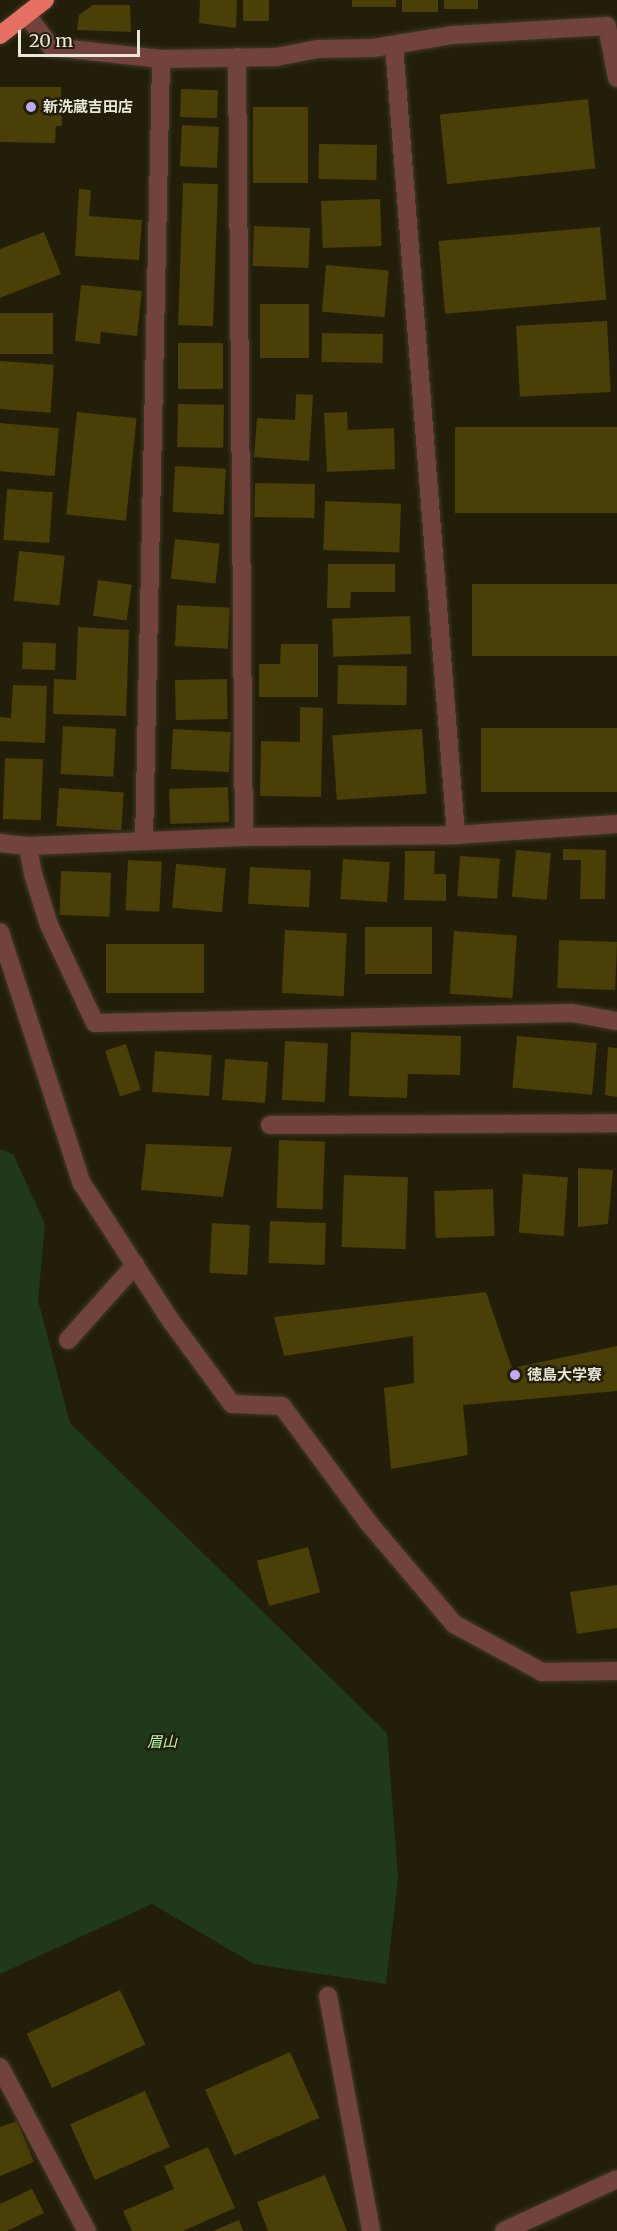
<!DOCTYPE html>
<meta charset="utf-8">
<style>
body{margin:0}
#map{position:relative;width:617px;height:2231px;overflow:hidden;background:#221e09;font-family:Merriweather,"Noto Sans JP",serif}
div>[style]{position:absolute}
[style*='--x']{left:calc(var(--x)*1px);top:calc(var(--y)*1px);width:calc(var(--w)*1px);rotate:calc(var(--a)*1deg)}
.green>*{inset:0;background:#20391b}
.building>*{inset:0;background:#4a3f06;transform-origin:0 0}
.roads{filter:drop-shadow(0 0 2px #3e3a26) drop-shadow(0 0 2px #3e3a26)}
.minor>*{height:18px;margin:-9px;padding:0 9px;transform-origin:9px;border-radius:9px;background:#72423c}
.highway>*{height:18px;margin:-9px;padding:0 9px;transform-origin:9px;border-radius:9px;background:#e67063}
.dots>*{width:16px;height:16px;translate:-50% -50%;box-sizing:border-box;border:3px solid #221e09;border-radius:50%}
span{translate:-50% -50%;white-space:nowrap;text-align:center;line-height:1.15;-webkit-text-stroke:4.5px #221e09;paint-order:stroke}
.poi-label{font-size:15px;color:#e9e6da;font-weight:700}
.left{translate:0 -50%;text-align:left}
.park-label{font-size:15px;color:#b8f8ab;font-style:italic}
.scale{position:absolute;left:18px;top:30px;width:122px;height:27px;box-sizing:border-box;border:3px solid #e9e6da;border-top:0;padding-left:8px;font-size:18px;line-height:21px;white-space:nowrap;color:#e9e6da;-webkit-text-stroke:4px #221e09;paint-order:stroke}
</style>
<div id="map">
<div class="green">
<i style="clip-path:polygon(0 1149px,13px 1154px,45px 1224px,38px 1300px,70px 1423px,387px 1733px,398px 1877px,386px 1984px,254px 1964px,152px 1904px,0 1974px)"></i>
</div>
<div class="building">
<i style="clip-path:polygon(200px 0,237px 0,236px 28px,199px 23px)"></i>
<i style="left:243px;top:0;width:26px;height:21px"></i>
<i style="left:352px;top:0;width:44px;height:7px"></i>
<i style="left:402px;top:0;width:36px;height:12px"></i>
<i style="left:444px;top:0;width:34px;height:9px"></i>
<i style="clip-path:polygon(93px 5px,130px 5px,131px 32px,77px 30px,79px 15px)"></i>
<i style="clip-path:polygon(0 87px,61px 87px,62px 126px,56px 126px,55px 143px,0 142px)"></i>
<i style="left:181px;top:89px;width:37px;height:28px;rotate:2deg"></i>
<i style="left:588px;top:99px;width:70px;height:149px;rotate:84deg"></i>
<i style="left:253px;top:107px;width:55px;height:76px"></i>
<i style="left:182px;top:125px;width:37px;height:41px;rotate:3deg"></i>
<i style="left:319px;top:144px;width:58px;height:35px;rotate:1deg"></i>
<i style="left:183px;top:183px;width:35px;height:142px;rotate:2deg"></i>
<i style="clip-path:polygon(79px 189px,91px 190px,89px 216px,142px 220px,139px 260px,75px 256px)"></i>
<i style="left:380px;top:199px;width:47px;height:59px;rotate:88deg"></i>
<i style="left:254px;top:226px;width:56px;height:40px;rotate:2deg"></i>
<i style="left:600px;top:227px;width:73px;height:162px;rotate:85deg"></i>
<i style="clip-path:polygon(44px 232px,61px 274px,0 298px,0 249px)"></i>
<i style="left:326px;top:265px;width:63px;height:47px;rotate:5deg"></i>
<i style="clip-path:polygon(81px 285px,142px 291px,137px 336px,101px 332px,100px 344px,75px 341px)"></i>
<i style="left:260px;top:304px;width:49px;height:54px"></i>
<i style="left:0;top:313px;width:53px;height:41px"></i>
<i style="left:607px;top:321px;width:71px;height:91px;rotate:87deg"></i>
<i style="left:322px;top:333px;width:61px;height:29px;rotate:1deg"></i>
<i style="left:178px;top:343px;width:45px;height:46px"></i>
<i style="left:0;top:361px;width:54px;height:48px;rotate:4deg"></i>
<i style="clip-path:polygon(296px 394px,313px 395px,309px 461px,254px 457px,257px 418px,295px 420px)"></i>
<i style="left:178px;top:404px;width:46px;height:43px;rotate:1deg"></i>
<i style="left:77px;top:412px;width:60px;height:103px;rotate:6deg"></i>
<i style="clip-path:polygon(347px 412px,348px 430px,394px 428px,395px 469px,327px 472px,324px 413px)"></i>
<i style="left:0;top:423px;width:59px;height:48px;rotate:5deg"></i>
<i style="left:617px;top:427px;width:86px;height:162px;rotate:90deg"></i>
<i style="left:175px;top:466px;width:51px;height:46px;rotate:3deg"></i>
<i style="left:255px;top:483px;width:60px;height:34px;rotate:1deg"></i>
<i style="left:7px;top:489px;width:46px;height:51px;rotate:4deg"></i>
<i style="left:325px;top:501px;width:76px;height:49px;rotate:2deg"></i>
<i style="left:175px;top:539px;width:45px;height:40px;rotate:6deg"></i>
<i style="left:19px;top:551px;width:46px;height:50px;rotate:6deg"></i>
<i style="clip-path:polygon(328px 564px,395px 564px,395px 592px,351px 592px,350px 608px,327px 608px)"></i>
<i style="left:98px;top:580px;width:34px;height:36px;rotate:8deg"></i>
<i style="left:617px;top:584px;width:72px;height:145px;rotate:90deg"></i>
<i style="left:177px;top:605px;width:53px;height:41px;rotate:3deg"></i>
<i style="left:410px;top:616px;width:38px;height:78px;rotate:88deg"></i>
<i style="clip-path:polygon(78px 627px,129px 630px,126px 716px,53px 714px,54px 679px,76px 680px)"></i>
<i style="left:23px;top:642px;width:33px;height:27px;rotate:2deg"></i>
<i style="clip-path:polygon(281px 644px,318px 644px,318px 697px,259px 697px,259px 664px,280px 664px)"></i>
<i style="left:338px;top:665px;width:69px;height:39px;rotate:1deg"></i>
<i style="left:227px;top:679px;width:40px;height:52px;rotate:89deg"></i>
<i style="clip-path:polygon(13px 685px,47px 686px,45px 743px,0 741px,0 717px,11px 718px)"></i>
<i style="clip-path:polygon(300px 707px,323px 708px,321px 797px,260px 796px,261px 741px,300px 742px)"></i>
<i style="left:63px;top:726px;width:53px;height:48px;rotate:3deg"></i>
<i style="left:617px;top:728px;width:64px;height:136px;rotate:90deg"></i>
<i style="left:173px;top:729px;width:58px;height:40px;rotate:3deg"></i>
<i style="left:422px;top:729px;width:65px;height:90px;rotate:86deg"></i>
<i style="left:5px;top:758px;width:38px;height:61px;rotate:2deg"></i>
<i style="left:228px;top:787px;width:35px;height:59px;rotate:88deg"></i>
<i style="left:59px;top:788px;width:65px;height:38px;rotate:4deg"></i>
<i style="clip-path:polygon(563px 849px,606px 850px,605px 899px,580px 899px,581px 860px,563px 860px)"></i>
<i style="left:516px;top:850px;width:35px;height:47px;rotate:5deg"></i>
<i style="clip-path:polygon(405px 851px,435px 851px,434px 874px,446px 874px,446px 901px,404px 900px)"></i>
<i style="left:460px;top:856px;width:40px;height:40px;rotate:4deg"></i>
<i style="left:343px;top:859px;width:47px;height:40px;rotate:4deg"></i>
<i style="left:128px;top:860px;width:34px;height:50px;rotate:3deg"></i>
<i style="left:176px;top:864px;width:50px;height:44px;rotate:5deg"></i>
<i style="left:250px;top:867px;width:61px;height:37px;rotate:3deg"></i>
<i style="left:61px;top:871px;width:50px;height:44px;rotate:2deg"></i>
<i style="left:432px;top:927px;width:47px;height:67px;rotate:90deg"></i>
<i style="left:285px;top:930px;width:62px;height:63px;rotate:3deg"></i>
<i style="left:454px;top:931px;width:63px;height:63px;rotate:4deg"></i>
<i style="left:559px;top:940px;width:58px;height:48px;rotate:2deg"></i>
<i style="left:106px;top:944px;width:98px;height:49px"></i>
<i style="clip-path:polygon(351px 1032px,461px 1036px,460px 1075px,408px 1074px,407px 1098px,349px 1096px)"></i>
<i style="left:517px;top:1036px;width:80px;height:52px;rotate:5deg"></i>
<i style="left:285px;top:1041px;width:43px;height:59px;rotate:3deg"></i>
<i style="left:126px;top:1044px;width:48px;height:22px;rotate:72deg"></i>
<i style="clip-path:polygon(608px 1047px,617px 1048px,617px 1097px,605px 1095px)"></i>
<i style="left:155px;top:1051px;width:57px;height:41px;rotate:4deg"></i>
<i style="left:225px;top:1059px;width:43px;height:41px;rotate:4deg"></i>
<i style="left:279px;top:1140px;width:46px;height:68px;rotate:2deg"></i>
<i style="clip-path:polygon(146px 1144px,232px 1147px,223px 1197px,141px 1190px)"></i>
<i style="clip-path:polygon(578px 1168px,613px 1170px,608px 1224px,578px 1227px)"></i>
<i style="left:523px;top:1174px;width:45px;height:59px;rotate:4deg"></i>
<i style="left:344px;top:1175px;width:64px;height:72px;rotate:2deg"></i>
<i style="left:493px;top:1189px;width:47px;height:59px;rotate:88deg"></i>
<i style="left:270px;top:1221px;width:56px;height:42px;rotate:2deg"></i>
<i style="left:212px;top:1223px;width:38px;height:50px;rotate:3deg"></i>
<i style="clip-path:polygon(486px 1292px,512px 1368px,617px 1346px,617px 1391px,463px 1405px,468px 1455px,391px 1469px,384px 1388px,414px 1383px,413px 1336px,284px 1356px,274px 1317px)"></i>
<i style="left:308px;top:1547px;width:47px;height:53px;rotate:75deg"></i>
<i style="clip-path:polygon(617px 1585px,617px 1628px,577px 1634px,570px 1592px)"></i>
<i style="left:120px;top:1990px;width:60px;height:103px;rotate:65deg"></i>
<i style="left:290px;top:2052px;width:72px;height:93px;rotate:66deg"></i>
<i style="left:145px;top:2091px;width:61px;height:82px;rotate:66deg"></i>
<i style="clip-path:polygon(17px 2121px,34px 2162px,0 2176px,0 2127px)"></i>
<i style="clip-path:polygon(208px 2147px,235px 2208px,183px 2231px,132px 2231px,123px 2211px,174px 2189px,164px 2166px)"></i>
<i style="clip-path:polygon(325px 2175px,347px 2231px,268px 2231px,257px 2202px)"></i>
<i style="clip-path:polygon(32px 2189px,44px 2213px,7px 2231px,0 2231px,0 2204px)"></i>
<i style="clip-path:polygon(239px 2220px,243px 2231px,213px 2231px)"></i>
</div>
<div class="roads">
<div class="minor">
<i style="--x:26;--y:14;--w:41;--a:52.9"></i>
<i style="--x:51;--y:47;--w:111;--a:6.2"></i>
<i style="--x:161;--y:59;--w:115;--a:-1"></i>
<i style="--x:276;--y:57;--w:43;--a:-10.8"></i>
<i style="--x:318;--y:49;--w:55;--a:-1"></i>
<i style="--x:373;--y:48;--w:80;--a:-9.3"></i>
<i style="--x:452;--y:35;--w:155;--a:-3.3"></i>
<i style="--x:607;--y:26;--w:53;--a:79.1"></i>
<i style="--x:394;--y:45;--w:792;--a:85.51"></i>
<i style="--x:237;--y:57;--w:780;--a:89.49"></i>
<i style="--x:144;--y:841;--w:782;--a:-88.75"></i>
<i style="--x:0;--y:843;--w:28;--a:6"></i>
<i style="--x:28;--y:846;--w:216;--a:-2.4"></i>
<i style="--x:244;--y:837;--w:212;--a:-0.5"></i>
<i style="--x:456;--y:835;--w:161;--a:-3.9"></i>
<i style="--x:28;--y:846;--w:28;--a:80"></i>
<i style="--x:33;--y:874;--w:53;--a:72.6"></i>
<i style="--x:49;--y:925;--w:108;--a:64.9"></i>
<i style="--x:95;--y:1023;--w:477;--a:-1.2"></i>
<i style="--x:572;--y:1013;--w:46;--a:10.1"></i>
<i style="--x:0;--y:932;--w:263;--a:72"></i>
<i style="--x:81;--y:1182;--w:166;--a:57.1"></i>
<i style="--x:171;--y:1321;--w:103;--a:53.7"></i>
<i style="--x:232;--y:1404;--w:50;--a:2.3"></i>
<i style="--x:282;--y:1406;--w:143;--a:53.5"></i>
<i style="--x:367;--y:1521;--w:135;--a:49.8"></i>
<i style="--x:454;--y:1624;--w:100;--a:28.6"></i>
<i style="--x:542;--y:1672;--w:75;--a:-0.8"></i>
<i style="--x:270;--y:1125;--w:347;--a:-0.3"></i>
<i style="--x:68;--y:1340;--w:101;--a:-48.2"></i>
<i style="--x:328;--y:1996;--w:239;--a:79.6"></i>
<i style="--x:0;--y:2067;--w:186;--a:62.1"></i>
<i style="--x:504;--y:2231;--w:124;--a:-24.7"></i>
</div>
<div class="highway">
<i style="--x:0;--y:35;--w:57;--a:-37.9"></i>
</div>
</div>
<div class="dots">
<i style="left:31px;top:107px;background:#c0a8f3"></i>
<i style="left:515px;top:1375px;background:#c0a8f3"></i>
</div>
<div class="poi-label">
<span class="left" style="left:43px;top:107px">新洗蔵吉田店</span>
<span class="left" style="left:527px;top:1375px">徳島大学寮</span>
</div>
<div class="park-label">
<span style="left:162px;top:1742px">眉山</span>
</div>
<div class="scale">20 m</div>
</div>
